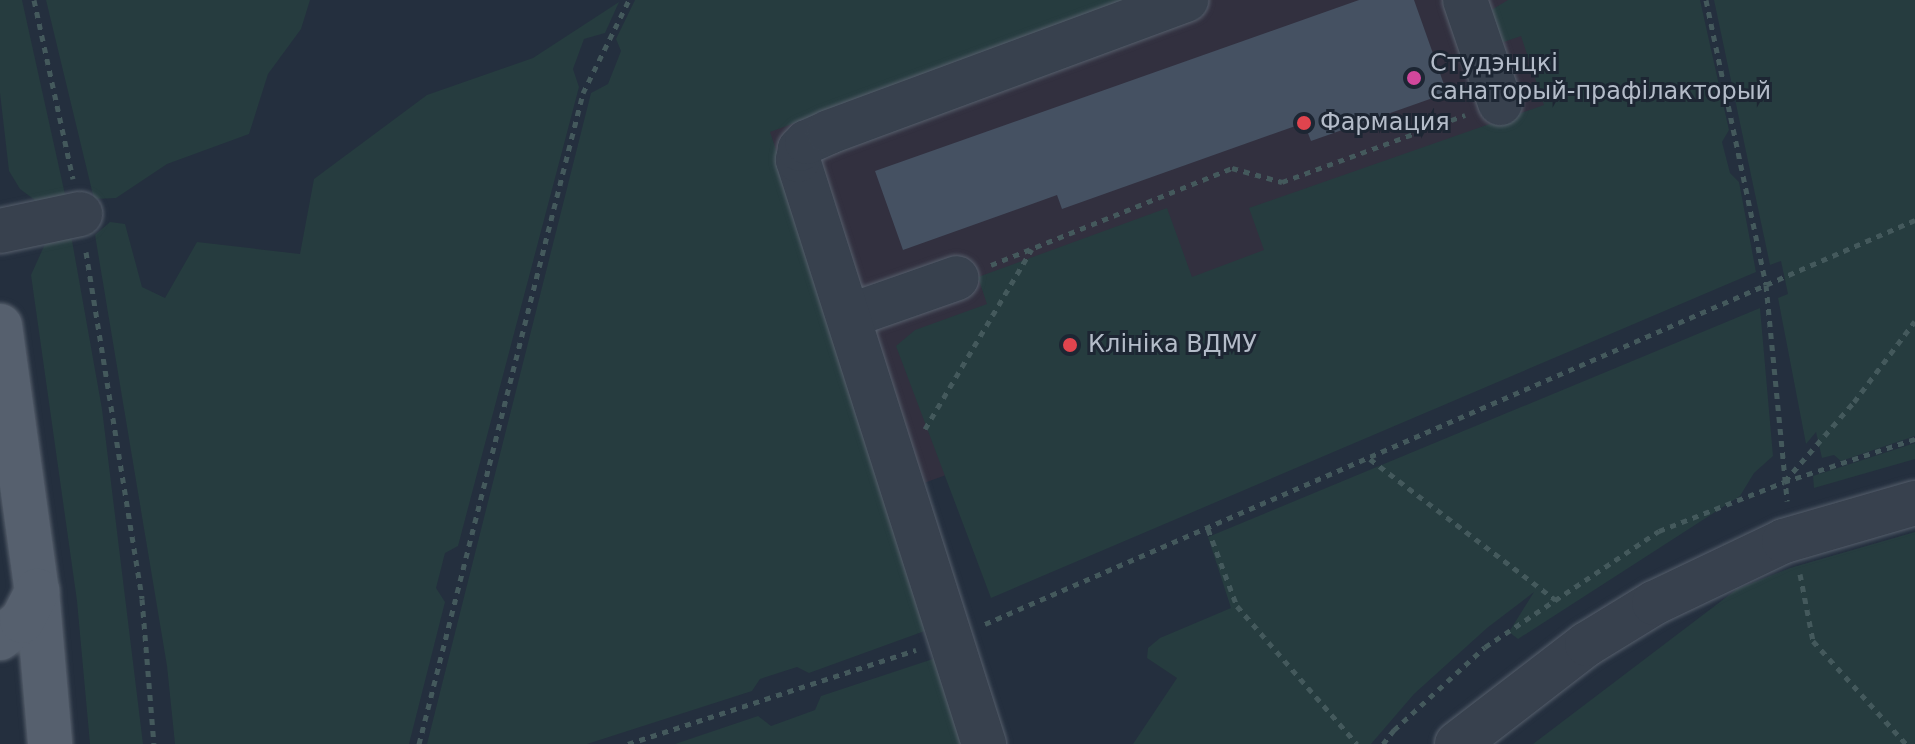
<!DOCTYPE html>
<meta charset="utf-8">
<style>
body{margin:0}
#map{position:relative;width:1915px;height:744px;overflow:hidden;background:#242f3e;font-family:"DejaVu Sans",sans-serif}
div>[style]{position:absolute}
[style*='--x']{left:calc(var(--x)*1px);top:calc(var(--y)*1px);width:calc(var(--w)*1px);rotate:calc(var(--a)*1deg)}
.medical>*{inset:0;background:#32303f}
.green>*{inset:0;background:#263c3f}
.building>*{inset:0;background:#455162}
.path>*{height:5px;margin-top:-2.5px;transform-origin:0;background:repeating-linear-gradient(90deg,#44595c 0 6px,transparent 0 12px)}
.roads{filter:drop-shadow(0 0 2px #565f6c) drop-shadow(0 0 2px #565f6c)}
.minor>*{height:44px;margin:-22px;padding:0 22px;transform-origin:22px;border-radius:22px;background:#38414e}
.major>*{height:44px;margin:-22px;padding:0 22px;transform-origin:22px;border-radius:22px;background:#56606e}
.dots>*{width:22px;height:22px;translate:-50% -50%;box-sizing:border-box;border:4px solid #1d2633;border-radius:50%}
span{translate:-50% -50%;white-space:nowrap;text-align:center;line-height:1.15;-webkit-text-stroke:6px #1d2633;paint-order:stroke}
.poi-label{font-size:24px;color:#b4bcc9}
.left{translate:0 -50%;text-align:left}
</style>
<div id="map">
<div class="medical">
<i style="clip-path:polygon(988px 0,1599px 0,1676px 211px,888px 496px,755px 107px)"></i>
</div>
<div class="green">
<i style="clip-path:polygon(0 0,22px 0,66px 199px,36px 201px,20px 189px,9px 171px,0 93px)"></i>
<i style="clip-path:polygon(46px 0,310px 0,301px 29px,268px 74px,249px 134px,167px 164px,116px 198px,94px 199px)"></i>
<i style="clip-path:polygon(635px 0,1129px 0,770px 132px,893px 494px,933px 628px,809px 673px,797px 667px,760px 679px,752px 691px,587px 744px,427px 744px,591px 93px,608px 84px,621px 51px,616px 39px)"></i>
<i style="clip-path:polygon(1508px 0,1700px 0,1729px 130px,1722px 142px,1730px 173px,1739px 182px,1756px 272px,991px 598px,896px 346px,915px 330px,987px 304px,978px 277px,1167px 208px,1192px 277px,1264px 250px,1249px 208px,1544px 105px,1521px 36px,1501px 43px,1488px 12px)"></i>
<i style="clip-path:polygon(1714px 0,1915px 0,1915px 436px,1841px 461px,1834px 455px,1822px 458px,1816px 432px,1806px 444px,1778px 298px,1788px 294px,1781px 261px,1770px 265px)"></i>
<i style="clip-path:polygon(619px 2px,605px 33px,584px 39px,573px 69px,579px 87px,458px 546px,445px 553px,436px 588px,445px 602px,409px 744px,175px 744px,167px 666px,95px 235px,110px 222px,125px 224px,142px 287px,165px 298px,197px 242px,300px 254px,314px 179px,427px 95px,533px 58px)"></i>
<i style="clip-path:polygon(71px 235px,102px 409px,143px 744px,90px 744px,77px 601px,31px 275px,45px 244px)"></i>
<i style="clip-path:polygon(1760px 308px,1773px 456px,1754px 473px,1740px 496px,1518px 639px,1509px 632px,1534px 592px,1487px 628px,1414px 694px,1371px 744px,1133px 744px,1177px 678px,1147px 658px,1148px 648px,1160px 638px,1231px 608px,1208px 537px)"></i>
<i style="clip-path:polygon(1915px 443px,1915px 459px,1814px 488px,1813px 476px)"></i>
<i style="clip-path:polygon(1915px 532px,1915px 744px,1533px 744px,1737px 589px,1790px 568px)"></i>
<i style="clip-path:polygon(942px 656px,968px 744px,675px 744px,758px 716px,771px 726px,815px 710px,821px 696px)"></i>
</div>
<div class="building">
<i style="clip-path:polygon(1359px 0,1414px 0,1447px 93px,1311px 141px,1304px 123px,1062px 209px,1057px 195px,903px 250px,875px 171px)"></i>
</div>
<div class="path">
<i style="--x:34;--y:0;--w:183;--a:77.7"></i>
<i style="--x:1706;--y:0;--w:291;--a:78.1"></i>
<i style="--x:1766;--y:285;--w:217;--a:84.4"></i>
<i style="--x:86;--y:252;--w:351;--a:80.8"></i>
<i style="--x:142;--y:599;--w:145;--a:85.3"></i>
<i style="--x:991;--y:265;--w:260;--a:-21.9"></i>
<i style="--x:1232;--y:168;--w:52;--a:15.6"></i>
<i style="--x:1282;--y:182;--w:195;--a:-20.1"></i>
<i style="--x:925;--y:429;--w:209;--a:-59.3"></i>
<i style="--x:1370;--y:459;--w:233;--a:37.2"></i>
<i style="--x:1785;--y:481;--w:105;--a:-48.9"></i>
<i style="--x:1854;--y:402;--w:101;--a:-53"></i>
<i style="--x:1208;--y:529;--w:82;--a:69.4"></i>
<i style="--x:1237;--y:606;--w:183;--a:49"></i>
<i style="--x:1800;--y:574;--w:68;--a:79"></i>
<i style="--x:1813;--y:641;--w:139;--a:47.9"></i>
<i style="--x:985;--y:624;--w:1014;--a:-23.48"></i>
<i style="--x:419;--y:744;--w:671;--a:-75.86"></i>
<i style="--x:583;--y:93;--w:104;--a:-63.7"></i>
<i style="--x:628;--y:744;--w:303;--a:-18.1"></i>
<i style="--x:1383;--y:744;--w:18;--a:-52"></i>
<i style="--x:1394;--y:730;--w:123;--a:-42.4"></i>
<i style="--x:1485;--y:647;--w:209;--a:-33.7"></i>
<i style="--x:1659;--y:531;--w:134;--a:-21.4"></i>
<i style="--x:1784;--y:482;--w:138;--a:-18.2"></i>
</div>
<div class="roads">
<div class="minor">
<i style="--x:1465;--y:0;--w:109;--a:71.2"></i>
<i style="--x:0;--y:231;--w:82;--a:-12"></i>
<i style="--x:849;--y:316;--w:114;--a:-19.4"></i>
<i style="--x:984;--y:744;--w:613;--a:-107.67"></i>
<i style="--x:798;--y:160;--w:11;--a:-80"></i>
<i style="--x:800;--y:149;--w:10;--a:-45"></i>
<i style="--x:807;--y:142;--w:24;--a:-24"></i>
<i style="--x:829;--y:132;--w:381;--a:-20.3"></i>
<i style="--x:1457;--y:744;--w:164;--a:-37.6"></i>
<i style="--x:1587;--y:644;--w:79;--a:-31.5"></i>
<i style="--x:1654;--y:603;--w:144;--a:-25.5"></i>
<i style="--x:1784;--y:541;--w:136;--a:-16.2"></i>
</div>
<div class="major">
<i style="--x:0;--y:326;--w:268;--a:82.1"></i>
<i style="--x:37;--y:591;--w:154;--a:85.1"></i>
<i style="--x:0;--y:638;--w:28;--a:-38"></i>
<i style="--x:22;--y:621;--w:34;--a:-63"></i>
</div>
</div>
<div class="dots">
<i style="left:1414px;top:78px;background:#d1479c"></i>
<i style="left:1304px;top:123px;background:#e0444e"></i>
<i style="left:1070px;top:345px;background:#e0444e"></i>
</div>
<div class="poi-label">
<span class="left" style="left:1430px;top:78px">Студэнцкі<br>санаторый-прафілакторый</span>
<span class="left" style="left:1320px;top:123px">Фармация</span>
<span class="left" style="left:1088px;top:345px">Клініка ВДМУ</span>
</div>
</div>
